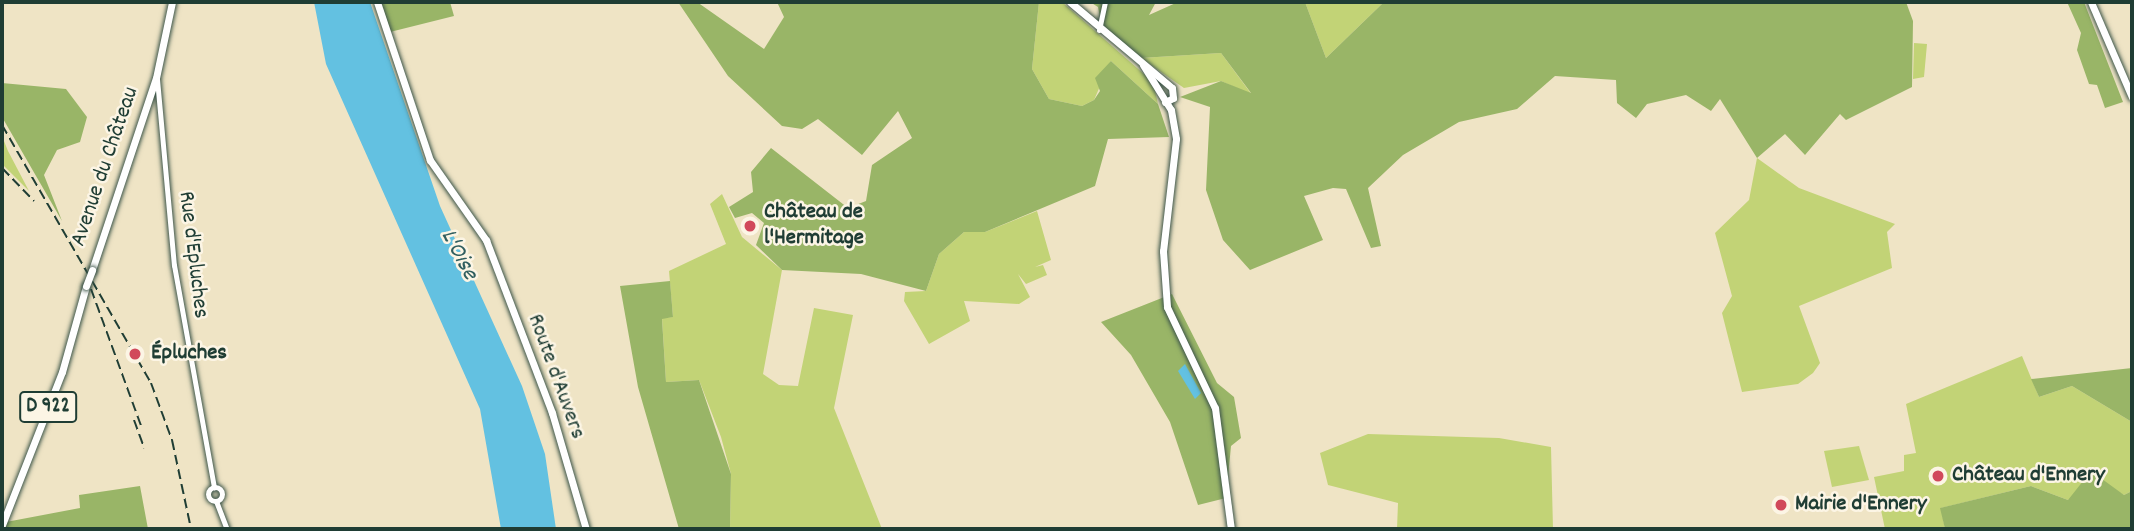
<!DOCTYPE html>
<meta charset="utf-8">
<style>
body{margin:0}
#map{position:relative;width:2134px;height:531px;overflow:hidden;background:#efe4c5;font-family:Dekko,sans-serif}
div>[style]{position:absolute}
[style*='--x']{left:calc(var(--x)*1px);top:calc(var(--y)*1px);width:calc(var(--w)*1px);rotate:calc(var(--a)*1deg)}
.green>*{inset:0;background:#c2d376}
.forest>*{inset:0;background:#99b567}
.water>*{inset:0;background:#63c1e1}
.roads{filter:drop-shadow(0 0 2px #3e564a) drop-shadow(0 0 2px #3e564a)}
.minor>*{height:5px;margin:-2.5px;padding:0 2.5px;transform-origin:2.5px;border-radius:2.5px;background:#fff}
.minor>.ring{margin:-2.5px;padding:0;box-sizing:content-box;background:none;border:5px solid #fff;border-radius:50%}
.major>*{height:7px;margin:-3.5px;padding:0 3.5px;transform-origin:3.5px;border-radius:3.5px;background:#fff}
.rail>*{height:2px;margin-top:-1px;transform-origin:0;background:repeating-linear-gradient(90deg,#1f3d34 0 10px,transparent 0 15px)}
.bridges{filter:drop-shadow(0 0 2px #3e564a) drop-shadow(0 0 2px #3e564a)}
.major-bridge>*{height:7px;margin:-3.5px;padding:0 3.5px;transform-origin:3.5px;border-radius:3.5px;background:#fff}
.dots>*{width:19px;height:19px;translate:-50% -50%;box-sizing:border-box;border:4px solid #fcf5e5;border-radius:50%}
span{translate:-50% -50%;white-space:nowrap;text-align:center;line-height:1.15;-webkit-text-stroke:5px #fcf5e5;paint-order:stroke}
.shield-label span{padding:2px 5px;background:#fcf5e5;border:2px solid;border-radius:5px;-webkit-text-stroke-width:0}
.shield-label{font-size:21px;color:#1f3d34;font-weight:700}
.street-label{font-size:23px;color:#1f3d34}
.poi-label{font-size:23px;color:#1f3d34;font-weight:700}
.left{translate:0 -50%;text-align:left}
.water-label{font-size:24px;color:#305e5f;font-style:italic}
.frame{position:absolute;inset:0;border:4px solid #1f3d34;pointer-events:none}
</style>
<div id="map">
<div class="green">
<i style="clip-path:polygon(1039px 2px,1062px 2px,1153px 82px,1158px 104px,1111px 61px,1094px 100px,1082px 106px,1049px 99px,1032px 69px)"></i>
<i style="clip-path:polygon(1305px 2px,1384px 2px,1326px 58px)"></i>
<i style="clip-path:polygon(1914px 43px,1927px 44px,1924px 77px,1913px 79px)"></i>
<i style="clip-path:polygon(1221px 53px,1252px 95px,1221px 81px,1184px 88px,1141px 58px)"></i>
<i style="clip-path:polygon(2px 136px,8px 151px,29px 191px,2px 164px)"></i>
<i style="clip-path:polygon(1757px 158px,1799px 188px,1895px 224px,1887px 232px,1892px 268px,1799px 306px,1820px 363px,1813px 373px,1798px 384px,1742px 392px,1722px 313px,1732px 296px,1715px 233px,1749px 200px)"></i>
<i style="clip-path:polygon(722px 194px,742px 237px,782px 270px,763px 374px,779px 385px,798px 386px,814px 308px,853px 315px,834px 408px,882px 529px,730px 529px,731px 474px,721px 437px,699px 380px,666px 382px,662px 318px,673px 317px,669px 271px,726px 244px,710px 204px)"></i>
<i style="clip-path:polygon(1037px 211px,1051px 260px,1035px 267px,1043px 265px,1047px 275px,1026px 284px,1018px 274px,1030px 297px,1019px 304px,964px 301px,970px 321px,929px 344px,904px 301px,905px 292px,926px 291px,939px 254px,964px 232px,985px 232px)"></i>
<i style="clip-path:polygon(2022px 356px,2039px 397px,2072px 386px,2132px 422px,2132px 491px,2124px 495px,2104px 484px,2068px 500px,2031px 486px,1941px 508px,1945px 529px,1885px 529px,1874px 477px,1904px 471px,1904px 455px,1916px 453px,1906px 404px)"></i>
<i style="clip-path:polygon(1368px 434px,1499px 438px,1551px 447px,1553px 529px,1397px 529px,1398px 503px,1328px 485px,1320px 453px)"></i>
<i style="clip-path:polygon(1859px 446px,1869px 480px,1832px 487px,1824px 451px)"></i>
</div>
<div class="forest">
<i style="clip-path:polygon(380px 2px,450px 2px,454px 16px,390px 32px)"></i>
<i style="clip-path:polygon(678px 2px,697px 2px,764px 49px,784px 17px,777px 2px,1039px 2px,1032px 69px,1049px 99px,1082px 106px,1094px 100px,1100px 91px,1095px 78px,1111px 61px,1158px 104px,1169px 137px,1108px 139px,1095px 186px,985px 232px,964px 232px,939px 254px,926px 291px,861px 274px,782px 270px,756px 245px,764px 223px,752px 213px,735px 218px,729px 207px,753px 192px,751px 172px,771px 148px,848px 208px,866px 201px,872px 165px,912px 138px,898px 111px,862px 155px,818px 119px,802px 129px,782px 126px,728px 76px)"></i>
<i style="clip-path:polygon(1090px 2px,1156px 2px,1149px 15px,1178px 2px,1305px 2px,1326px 58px,1384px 2px,1906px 2px,1913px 21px,1912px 87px,1846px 120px,1840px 114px,1805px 155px,1785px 134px,1757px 158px,1720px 99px,1711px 111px,1686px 95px,1647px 104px,1636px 118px,1617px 103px,1616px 80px,1555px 76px,1517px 109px,1459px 122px,1403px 155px,1368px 188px,1381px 246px,1371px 248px,1346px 189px,1333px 188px,1304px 196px,1323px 240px,1250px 270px,1223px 240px,1206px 190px,1210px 107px,1180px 97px,1221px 81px,1251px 93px,1221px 53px,1141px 58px,1102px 28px,1098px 7px)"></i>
<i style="clip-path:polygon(2067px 2px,2084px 2px,2123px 102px,2105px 108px,2097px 85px,2089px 84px,2077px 50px,2081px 33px)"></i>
<i style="clip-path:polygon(2px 83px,66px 89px,87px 117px,80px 142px,57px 150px,44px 175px,62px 221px,2px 117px)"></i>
<i style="clip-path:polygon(670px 281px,673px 317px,662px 319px,666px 382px,699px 380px,731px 474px,730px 529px,679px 529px,638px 387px,620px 286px)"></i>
<i style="clip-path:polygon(1172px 294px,1217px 383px,1234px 397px,1241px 438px,1231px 446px,1226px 498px,1198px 505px,1170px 422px,1131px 355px,1101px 322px)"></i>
<i style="clip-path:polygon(2132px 368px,2132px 422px,2072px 386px,2039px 397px,2031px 379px)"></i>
<i style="clip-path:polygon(2091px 471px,2124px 495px,2132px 491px,2132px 529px,1945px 529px,1940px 508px,2031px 486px,2068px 500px)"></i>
<i style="clip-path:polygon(140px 486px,148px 529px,3px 529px,6px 522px,80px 508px,79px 495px)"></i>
</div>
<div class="water">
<i style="clip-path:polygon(314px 2px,370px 2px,440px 206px,522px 386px,545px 454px,556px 529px,501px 529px,480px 409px,326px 64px)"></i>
<i style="clip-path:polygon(1185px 364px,1201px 393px,1195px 399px,1178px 371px)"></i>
</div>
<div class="roads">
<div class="minor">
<i style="--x:1099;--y:30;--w:29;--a:-78"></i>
<i style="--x:157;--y:79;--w:187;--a:84.8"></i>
<i style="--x:174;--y:265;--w:226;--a:79.8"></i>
<i class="ring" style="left:208px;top:487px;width:9px;height:9px"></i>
<i style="--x:216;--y:501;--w:30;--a:69"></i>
</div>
<div class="major">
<i style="--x:377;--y:2;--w:167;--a:71.5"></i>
<i style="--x:430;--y:160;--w:98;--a:55"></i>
<i style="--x:486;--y:240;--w:185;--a:69.1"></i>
<i style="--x:552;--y:413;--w:121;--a:73.7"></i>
<i style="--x:1070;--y:2;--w:133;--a:40.1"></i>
<i style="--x:1172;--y:88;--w:10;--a:84"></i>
<i style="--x:1173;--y:98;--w:9;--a:153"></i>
<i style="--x:2091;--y:2;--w:103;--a:66.7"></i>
<i style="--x:1143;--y:65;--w:53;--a:58.1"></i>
<i style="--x:1171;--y:110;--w:29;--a:80"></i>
<i style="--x:1176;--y:139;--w:113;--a:96.6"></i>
<i style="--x:1163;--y:251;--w:56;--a:85.9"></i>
<i style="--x:1167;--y:307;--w:112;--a:64.6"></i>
<i style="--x:1215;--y:408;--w:122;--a:82.5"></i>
<i style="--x:92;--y:270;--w:202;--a:-71.6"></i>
<i style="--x:156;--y:78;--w:78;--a:-78.1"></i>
<i style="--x:2;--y:525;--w:164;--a:-68.6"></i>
<i style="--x:62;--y:372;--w:89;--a:-74.4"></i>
</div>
</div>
<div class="rail">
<i style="--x:2;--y:125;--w:298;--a:60"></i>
<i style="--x:151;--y:383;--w:61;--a:69.8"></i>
<i style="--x:172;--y:440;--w:91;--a:77.9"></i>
<i style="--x:2;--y:168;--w:46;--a:45.9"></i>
<i style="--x:91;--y:289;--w:148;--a:69.9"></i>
<i style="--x:134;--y:420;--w:30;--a:70"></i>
</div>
<div class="bridges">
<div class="major-bridge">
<i style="--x:86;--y:286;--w:17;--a:-69"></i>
</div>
</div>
<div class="dots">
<i style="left:750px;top:226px;background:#d1495b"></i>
<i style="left:135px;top:354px;background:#d1495b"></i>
<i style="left:1938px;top:476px;background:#d1495b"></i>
<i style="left:1781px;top:505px;background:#d1495b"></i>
</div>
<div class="shield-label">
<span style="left:48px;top:407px">D 922</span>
</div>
<div class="street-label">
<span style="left:106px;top:167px;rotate:-71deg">Avenue du Château</span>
<span style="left:192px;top:255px;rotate:83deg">Rue d'Epluches</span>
<span style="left:555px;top:377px;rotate:70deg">Route d'Auvers</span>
</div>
<div class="poi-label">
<span class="left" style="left:764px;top:226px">Château de<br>l'Hermitage</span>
<span class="left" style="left:151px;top:354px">Épluches</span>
<span class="left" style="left:1952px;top:476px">Château d'Ennery</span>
<span class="left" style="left:1795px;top:505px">Mairie d'Ennery</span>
</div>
<div class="water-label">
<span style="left:458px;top:255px;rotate:62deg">L'Oise</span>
</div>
<div class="frame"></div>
</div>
